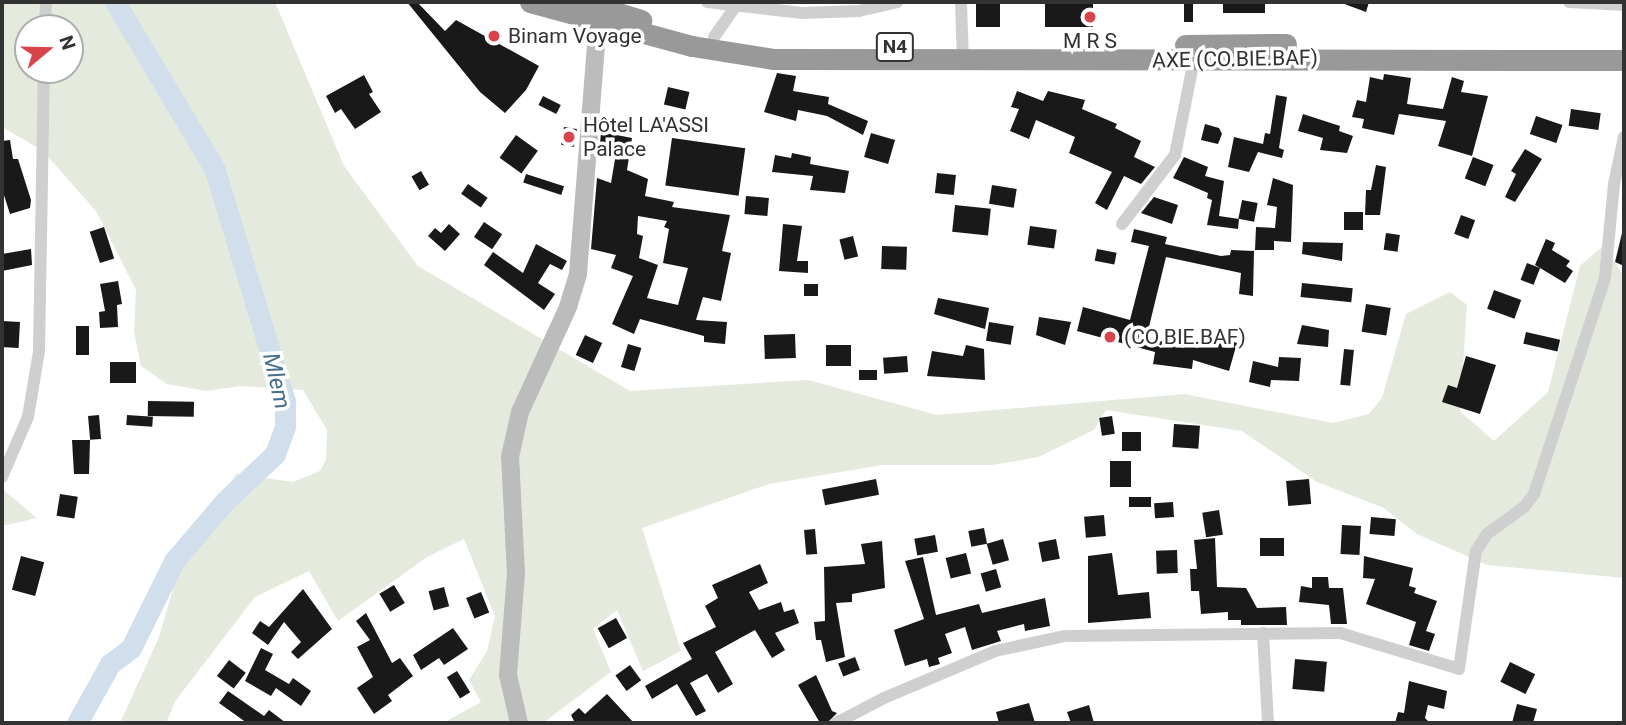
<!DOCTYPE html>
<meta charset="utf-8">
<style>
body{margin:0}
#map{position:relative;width:1626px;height:725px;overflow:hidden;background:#fff;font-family:Roboto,sans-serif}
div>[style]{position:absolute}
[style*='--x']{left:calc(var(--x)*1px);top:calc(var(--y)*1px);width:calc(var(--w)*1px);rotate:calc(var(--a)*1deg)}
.green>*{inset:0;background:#e4eade}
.river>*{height:21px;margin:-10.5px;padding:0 10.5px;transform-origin:10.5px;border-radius:10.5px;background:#d0dfeb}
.building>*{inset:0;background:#191919;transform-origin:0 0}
.street>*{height:12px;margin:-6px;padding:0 6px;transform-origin:6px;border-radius:6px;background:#cfcfcf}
.secondary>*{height:18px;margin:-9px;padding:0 9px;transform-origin:9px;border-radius:9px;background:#bcbcbc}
.highway>*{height:21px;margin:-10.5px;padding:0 10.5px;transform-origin:10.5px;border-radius:10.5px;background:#999}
.dots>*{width:19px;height:19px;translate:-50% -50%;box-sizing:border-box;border:4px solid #fff;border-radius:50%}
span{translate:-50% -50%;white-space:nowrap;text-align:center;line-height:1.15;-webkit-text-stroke:7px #fff;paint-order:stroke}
.shield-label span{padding:2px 5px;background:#fff;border:2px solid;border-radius:5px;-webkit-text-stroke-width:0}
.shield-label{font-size:19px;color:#323232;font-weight:700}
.poi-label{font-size:21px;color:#323232}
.left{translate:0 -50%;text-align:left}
.street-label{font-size:21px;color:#323232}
.water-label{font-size:23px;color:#45708e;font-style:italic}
.frame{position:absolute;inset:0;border:4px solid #323232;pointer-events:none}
.north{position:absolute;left:14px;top:14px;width:70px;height:70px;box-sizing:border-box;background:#fff;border:2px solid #adadad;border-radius:50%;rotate:71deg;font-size:19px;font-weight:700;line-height:28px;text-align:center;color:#323232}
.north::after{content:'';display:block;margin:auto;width:24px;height:32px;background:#d8444b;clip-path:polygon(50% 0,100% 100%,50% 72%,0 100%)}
</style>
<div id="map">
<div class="green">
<i style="clip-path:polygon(evenodd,2px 2px,275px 2px,344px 166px,418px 266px,630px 391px,808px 380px,937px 415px,1184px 394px,1333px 423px,1369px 414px,1382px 398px,1406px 314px,1450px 292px,1467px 305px,1460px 411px,1494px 441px,1548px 392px,1580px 266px,1604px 245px,1624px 277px,1624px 578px,1487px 565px,1417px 534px,1384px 508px,1317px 482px,1242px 431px,1106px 410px,1094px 430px,1038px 457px,993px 465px,882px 465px,769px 484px,642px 528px,681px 651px,643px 671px,617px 610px,593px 629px,611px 672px,543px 723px,443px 723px,481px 702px,469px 680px,487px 651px,495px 616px,464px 539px,427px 557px,338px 621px,309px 571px,255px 597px,176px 700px,166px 723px,120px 723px,159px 637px,185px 547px,231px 483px,236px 474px,293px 482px,320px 471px,326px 460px,327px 430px,303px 390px,241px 386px,206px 391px,167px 384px,141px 366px,134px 332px,136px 290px,96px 211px,42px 150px,2px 127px,2px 2px,28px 28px,70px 28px,70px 70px,28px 70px,28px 28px)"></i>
<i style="clip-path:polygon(2px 489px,37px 518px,2px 526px)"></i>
</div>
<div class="river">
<i style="--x:77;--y:723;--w:68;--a:-60.8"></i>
<i style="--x:110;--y:664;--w:26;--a:-37"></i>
<i style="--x:131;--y:648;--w:97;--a:-63.7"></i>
<i style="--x:174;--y:561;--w:79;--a:-49.6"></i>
<i style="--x:225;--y:501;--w:69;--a:-43.2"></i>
<i style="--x:275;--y:454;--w:29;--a:-70"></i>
<i style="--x:285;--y:427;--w:26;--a:-90"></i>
<i style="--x:285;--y:401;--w:244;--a:-106.9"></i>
<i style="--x:214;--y:168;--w:193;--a:-120.8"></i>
</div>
<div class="building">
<i style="clip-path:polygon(407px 2px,417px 2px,445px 31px,456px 20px,539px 66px,526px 90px,505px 113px,480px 92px)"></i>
<i style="left:976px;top:2px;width:24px;height:25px"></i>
<i style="left:1045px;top:2px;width:48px;height:25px"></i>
<i style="left:1184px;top:2px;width:9px;height:20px"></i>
<i style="left:1223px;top:2px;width:42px;height:11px"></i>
<i style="clip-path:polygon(1339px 2px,1369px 2px,1366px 12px)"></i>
<i style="clip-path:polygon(777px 73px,796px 76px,793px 91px,829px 97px,828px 104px,868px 121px,863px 135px,827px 116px,798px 110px,796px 121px,764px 112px)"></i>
<i style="clip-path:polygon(1384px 74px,1411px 78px,1407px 104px,1443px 109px,1452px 77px,1464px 81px,1461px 92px,1488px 96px,1472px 156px,1438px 146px,1446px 121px,1399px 114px,1394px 135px,1362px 128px,1364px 119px,1352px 117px,1357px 100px,1366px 102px,1370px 77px,1383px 80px)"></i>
<i style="clip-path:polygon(364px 75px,373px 92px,369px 94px,381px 112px,355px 129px,341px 109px,335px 113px,326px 96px)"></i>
<i style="left:668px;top:87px;width:22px;height:18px;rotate:13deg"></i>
<i style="clip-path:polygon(1017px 91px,1043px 101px,1048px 91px,1085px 100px,1082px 109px,1117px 124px,1115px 128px,1141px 141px,1134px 157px,1155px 167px,1141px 184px,1124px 176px,1107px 210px,1095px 203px,1112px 172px,1069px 153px,1075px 137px,1036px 120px,1029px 139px,1010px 131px,1019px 109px,1011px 107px)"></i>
<i style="clip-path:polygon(1276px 95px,1287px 97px,1279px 148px,1284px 150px,1282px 158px,1258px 152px,1249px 172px,1228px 167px,1234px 137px,1263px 144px,1265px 133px,1270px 134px)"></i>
<i style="left:543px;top:96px;width:20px;height:10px;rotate:27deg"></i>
<i style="left:1571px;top:109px;width:30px;height:17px;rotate:8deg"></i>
<i style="clip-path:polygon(1303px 114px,1340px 126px,1339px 131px,1353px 136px,1347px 153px,1320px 150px,1323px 138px,1298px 131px)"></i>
<i style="left:1536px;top:116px;width:28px;height:19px;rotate:19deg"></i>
<i style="clip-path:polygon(1205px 124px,1219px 128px,1222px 134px,1218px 144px,1201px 140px)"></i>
<i style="left:564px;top:127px;width:13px;height:18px;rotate:9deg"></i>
<i style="clip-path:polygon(evenodd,601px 132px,632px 138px,627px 170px,648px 179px,645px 196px,674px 202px,672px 207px,730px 215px,722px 251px,731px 253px,721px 301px,703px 297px,696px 320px,727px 322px,725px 344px,704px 342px,704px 336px,640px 319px,634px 334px,612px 324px,633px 276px,611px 268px,616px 255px,591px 249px,597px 178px,611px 183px,615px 159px,599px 156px,601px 132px,638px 216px,667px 221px,664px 227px,669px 229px,663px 263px,688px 268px,678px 305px,647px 298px,658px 265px,639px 258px,643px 236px,637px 234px,638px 216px)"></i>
<i style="left:871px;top:133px;width:25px;height:25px;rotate:16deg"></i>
<i style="left:516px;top:135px;width:27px;height:28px;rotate:36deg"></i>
<i style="left:672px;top:138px;width:74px;height:48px;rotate:8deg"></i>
<i style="clip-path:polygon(10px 140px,13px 159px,18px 159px,31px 200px,30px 208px,10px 214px,2px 189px,2px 141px)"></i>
<i style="clip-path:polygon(1525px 149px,1542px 159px,1515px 202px,1505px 197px,1516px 174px,1511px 171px)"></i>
<i style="clip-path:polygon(792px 153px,811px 157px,810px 164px,849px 171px,845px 193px,810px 190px,813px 176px,772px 172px,775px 155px,791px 158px)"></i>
<i style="clip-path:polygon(1184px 157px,1208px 167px,1205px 176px,1224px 181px,1219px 216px,1239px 219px,1238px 229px,1207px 225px,1212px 200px,1207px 198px,1208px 193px,1173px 178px)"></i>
<i style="left:1473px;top:157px;width:22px;height:23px;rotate:21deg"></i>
<i style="clip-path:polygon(1376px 165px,1386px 167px,1380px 215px,1365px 215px,1366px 190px,1371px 190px)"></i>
<i style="left:421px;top:171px;width:16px;height:11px;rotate:60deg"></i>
<i style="left:937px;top:173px;width:19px;height:20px;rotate:6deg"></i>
<i style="left:526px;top:174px;width:40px;height:9px;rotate:18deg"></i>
<i style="clip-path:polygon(1273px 178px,1293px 185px,1291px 242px,1274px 241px,1274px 250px,1255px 250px,1256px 227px,1275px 228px,1277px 207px,1267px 205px)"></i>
<i style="left:468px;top:184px;width:24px;height:12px;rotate:35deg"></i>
<i style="left:992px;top:185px;width:25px;height:19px;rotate:9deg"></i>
<i style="left:746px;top:196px;width:23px;height:18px;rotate:5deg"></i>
<i style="clip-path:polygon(1154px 197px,1178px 205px,1172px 224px,1141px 213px)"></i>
<i style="left:1242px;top:200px;width:16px;height:19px;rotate:11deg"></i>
<i style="left:955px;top:205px;width:36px;height:27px;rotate:6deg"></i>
<i style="left:1344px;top:212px;width:19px;height:18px"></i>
<i style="left:1461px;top:215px;width:15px;height:20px;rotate:20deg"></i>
<i style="left:484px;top:222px;width:22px;height:18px;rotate:34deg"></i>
<i style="clip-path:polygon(449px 224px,460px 234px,445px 251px,428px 236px,435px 228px,441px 233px)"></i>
<i style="clip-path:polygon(783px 224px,802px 226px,797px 261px,808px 261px,808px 273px,779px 271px)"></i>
<i style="clip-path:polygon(1624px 225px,1624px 266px,1615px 262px)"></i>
<i style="left:1030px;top:226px;width:27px;height:19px;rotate:8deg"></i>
<i style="left:104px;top:227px;width:33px;height:15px;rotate:72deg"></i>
<i style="clip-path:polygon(1134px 229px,1167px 237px,1165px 244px,1221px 256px,1230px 255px,1231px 250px,1254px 251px,1253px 296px,1239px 294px,1241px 273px,1166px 257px,1146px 339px,1211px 347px,1214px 336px,1237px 343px,1229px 371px,1193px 360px,1192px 369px,1153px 364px,1155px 352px,1077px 331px,1083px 307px,1130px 320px,1149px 246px,1131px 242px)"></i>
<i style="left:1386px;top:233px;width:14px;height:17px;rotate:8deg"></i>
<i style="left:853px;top:236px;width:21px;height:14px;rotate:76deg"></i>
<i style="clip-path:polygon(1546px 239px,1555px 243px,1552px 250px,1570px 261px,1566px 266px,1573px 271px,1565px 283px,1535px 265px)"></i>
<i style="clip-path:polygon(1303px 242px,1343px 243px,1342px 261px,1302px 254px)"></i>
<i style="clip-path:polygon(536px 244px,567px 261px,562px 270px,550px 264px,538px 283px,555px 294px,544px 310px,484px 265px,493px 252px,523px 273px)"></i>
<i style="left:882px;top:246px;width:25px;height:23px;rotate:2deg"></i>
<i style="clip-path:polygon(31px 249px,32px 265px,2px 271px,2px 254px)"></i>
<i style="left:1097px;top:249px;width:20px;height:12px;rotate:11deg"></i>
<i style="left:1527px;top:263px;width:14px;height:18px;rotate:21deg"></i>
<i style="clip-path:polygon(118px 281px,122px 304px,117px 305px,118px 327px,100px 328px,99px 312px,105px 311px,100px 284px)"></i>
<i style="left:1302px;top:283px;width:51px;height:14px;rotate:6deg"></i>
<i style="left:804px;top:284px;width:14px;height:12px"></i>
<i style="left:1494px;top:290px;width:29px;height:20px;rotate:20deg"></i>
<i style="clip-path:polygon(938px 298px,989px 308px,985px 329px,934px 314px)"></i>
<i style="left:1366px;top:304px;width:25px;height:28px;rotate:9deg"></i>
<i style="clip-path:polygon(1039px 317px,1071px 322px,1065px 345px,1036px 335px)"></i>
<i style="left:2px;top:321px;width:18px;height:26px;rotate:3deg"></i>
<i style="left:989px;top:322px;width:25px;height:19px;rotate:9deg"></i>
<i style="clip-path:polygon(1302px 325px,1329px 330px,1328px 347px,1297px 344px)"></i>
<i style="left:76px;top:326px;width:13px;height:29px"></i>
<i style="left:1526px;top:332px;width:35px;height:12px;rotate:13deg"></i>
<i style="left:795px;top:334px;width:24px;height:31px;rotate:88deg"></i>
<i style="left:585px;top:335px;width:19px;height:22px;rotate:25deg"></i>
<i style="left:628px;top:344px;width:14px;height:24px;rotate:17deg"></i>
<i style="left:826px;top:345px;width:25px;height:21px"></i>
<i style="clip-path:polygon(966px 345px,984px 349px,985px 380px,927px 376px,932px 351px,963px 356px)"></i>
<i style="left:1344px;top:349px;width:10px;height:36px;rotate:6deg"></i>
<i style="left:907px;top:356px;width:16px;height:24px;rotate:86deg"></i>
<i style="clip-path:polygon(1466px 356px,1496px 365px,1480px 414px,1442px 402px,1448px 385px,1457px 388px)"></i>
<i style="clip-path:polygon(1279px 357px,1301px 358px,1299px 381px,1271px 380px,1270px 387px,1249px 382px,1253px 361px,1278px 367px)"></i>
<i style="left:110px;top:362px;width:26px;height:21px"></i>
<i style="left:877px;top:370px;width:10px;height:18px;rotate:90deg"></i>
<i style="left:148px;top:401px;width:46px;height:15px;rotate:1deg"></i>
<i style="left:99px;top:415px;width:24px;height:11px;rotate:85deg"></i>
<i style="left:127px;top:415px;width:26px;height:10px;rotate:4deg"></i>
<i style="left:1112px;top:416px;width:18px;height:13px;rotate:81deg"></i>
<i style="left:1174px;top:424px;width:26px;height:23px;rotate:4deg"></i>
<i style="left:1122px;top:432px;width:19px;height:19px"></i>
<i style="clip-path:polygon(72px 440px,90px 440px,89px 474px,74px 474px)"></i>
<i style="left:1131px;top:461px;width:26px;height:21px;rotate:90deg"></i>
<i style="left:876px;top:479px;width:16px;height:55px;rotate:79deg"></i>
<i style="left:1309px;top:479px;width:25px;height:23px;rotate:85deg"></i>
<i style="left:60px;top:494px;width:18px;height:22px;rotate:9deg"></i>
<i style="left:1129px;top:497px;width:22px;height:10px"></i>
<i style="left:1173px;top:502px;width:15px;height:19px;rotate:86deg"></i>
<i style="left:1219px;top:510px;width:25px;height:17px;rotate:81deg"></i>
<i style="left:1104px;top:515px;width:21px;height:20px;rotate:85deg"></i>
<i style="left:1371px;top:517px;width:25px;height:17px;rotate:5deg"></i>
<i style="left:1342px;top:525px;width:19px;height:29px;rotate:3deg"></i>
<i style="left:984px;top:528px;width:16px;height:16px;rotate:79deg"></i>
<i style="left:815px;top:529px;width:25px;height:11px;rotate:85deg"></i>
<i style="left:935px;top:535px;width:17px;height:21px;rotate:80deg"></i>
<i style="clip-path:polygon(1215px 538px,1217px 587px,1246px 588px,1257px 608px,1286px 607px,1287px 625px,1241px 625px,1241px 620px,1228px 620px,1228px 612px,1201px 614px,1199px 591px,1191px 591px,1190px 569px,1197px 569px,1194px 540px)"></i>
<i style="left:1284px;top:538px;width:18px;height:24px;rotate:90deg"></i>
<i style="left:1003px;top:539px;width:22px;height:17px;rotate:74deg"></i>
<i style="left:1056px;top:539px;width:20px;height:18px;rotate:79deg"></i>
<i style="clip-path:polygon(882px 541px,885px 588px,852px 594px,852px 602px,836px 603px,845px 657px,826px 662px,821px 640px,816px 640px,814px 622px,825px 621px,824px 567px,865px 564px,861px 544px)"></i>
<i style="left:1177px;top:550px;width:23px;height:21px;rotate:88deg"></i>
<i style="left:966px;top:553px;width:21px;height:21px;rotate:76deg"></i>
<i style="clip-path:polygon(1112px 553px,1118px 595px,1149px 592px,1151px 618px,1088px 623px,1088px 556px)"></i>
<i style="left:21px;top:556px;width:24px;height:35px;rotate:15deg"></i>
<i style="clip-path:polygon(1364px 556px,1413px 568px,1409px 586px,1416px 588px,1414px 593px,1437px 601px,1426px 631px,1435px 634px,1429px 651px,1409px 645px,1416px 622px,1366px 604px,1375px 579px,1363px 578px)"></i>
<i style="clip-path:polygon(923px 557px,936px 615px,979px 604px,982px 613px,1045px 598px,1050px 626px,1025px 631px,1024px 624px,997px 631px,1001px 641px,972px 650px,965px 627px,945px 634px,952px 653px,938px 658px,940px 664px,929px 667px,927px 659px,905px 666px,894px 630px,924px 619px,905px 561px)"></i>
<i style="clip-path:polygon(760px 564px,768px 583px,749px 592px,759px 610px,781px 602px,784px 612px,794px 609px,799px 623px,775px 633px,785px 650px,772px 658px,755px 630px,715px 652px,733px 684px,718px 693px,707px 674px,690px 683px,706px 711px,696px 716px,677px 684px,652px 699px,645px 686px,692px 659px,683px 643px,716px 627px,705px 606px,718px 598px,712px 585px)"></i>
<i style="left:996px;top:569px;width:19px;height:16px;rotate:74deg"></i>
<i style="clip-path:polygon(1312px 577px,1328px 577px,1329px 588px,1343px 588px,1347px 624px,1331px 624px,1329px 605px,1299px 602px,1301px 586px,1312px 588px)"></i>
<i style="left:394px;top:585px;width:21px;height:17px;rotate:59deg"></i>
<i style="left:444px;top:587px;width:20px;height:16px;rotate:75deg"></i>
<i style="clip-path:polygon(303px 589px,332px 629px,298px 659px,291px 652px,301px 642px,284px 622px,268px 645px,252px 633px,260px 621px,269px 627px)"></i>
<i style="left:481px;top:592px;width:22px;height:16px;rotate:68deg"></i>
<i style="clip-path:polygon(366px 613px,392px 663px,400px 658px,413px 676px,388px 695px,392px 701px,374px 714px,357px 688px,373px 677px,357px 647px,370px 640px,356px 621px)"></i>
<i style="left:616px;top:618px;width:23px;height:21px;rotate:61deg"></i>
<i style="clip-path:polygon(453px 628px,468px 649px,444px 665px,439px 658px,421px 670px,413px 655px)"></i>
<i style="clip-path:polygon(261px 648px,273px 654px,265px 670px,289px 684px,293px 678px,311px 691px,301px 706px,276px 688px,271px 696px,245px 681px)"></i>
<i style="left:855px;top:657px;width:14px;height:18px;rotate:69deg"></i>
<i style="left:1295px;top:659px;width:32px;height:30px;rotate:5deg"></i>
<i style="left:229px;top:660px;width:21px;height:20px;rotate:37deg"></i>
<i style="left:1510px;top:662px;width:28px;height:22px;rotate:26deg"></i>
<i style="left:630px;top:665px;width:19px;height:18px;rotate:54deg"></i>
<i style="left:457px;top:671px;width:25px;height:12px;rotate:58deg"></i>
<i style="clip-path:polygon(816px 675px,832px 711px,837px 713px,827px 723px,820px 723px,798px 685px)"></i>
<i style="clip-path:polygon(1409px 681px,1447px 691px,1444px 709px,1428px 705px,1425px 718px,1430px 723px,1395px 723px,1398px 712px,1404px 713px)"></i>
<i style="clip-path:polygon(228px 691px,264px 716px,269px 710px,286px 723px,247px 723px,219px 703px)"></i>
<i style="clip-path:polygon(607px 694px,634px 723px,575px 723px,571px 715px,579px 708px,585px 714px)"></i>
<i style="clip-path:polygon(1029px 703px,1035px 723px,999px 723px,996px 712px)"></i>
<i style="clip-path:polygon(1517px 704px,1537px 709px,1533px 723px,1512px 723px)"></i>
<i style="clip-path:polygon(1089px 705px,1094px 723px,1071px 723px,1067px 712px)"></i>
</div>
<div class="street">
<i style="--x:707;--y:2;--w:96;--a:6.6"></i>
<i style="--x:802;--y:13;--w:57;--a:-2"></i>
<i style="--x:859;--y:11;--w:39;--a:-13"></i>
<i style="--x:961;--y:2;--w:59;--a:88.1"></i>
<i style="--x:1569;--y:2;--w:55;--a:3.1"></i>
<i style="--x:45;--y:28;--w:26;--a:-88"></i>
<i style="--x:714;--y:37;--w:35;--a:-55"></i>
<i style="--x:1122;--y:224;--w:87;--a:-52.5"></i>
<i style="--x:1175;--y:155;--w:102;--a:-78.7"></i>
<i style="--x:2;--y:477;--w:65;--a:-66.6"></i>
<i style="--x:28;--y:417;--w:67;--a:-80.5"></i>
<i style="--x:39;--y:351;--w:281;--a:-89"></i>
<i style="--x:1263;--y:633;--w:90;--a:86.8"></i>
<i style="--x:836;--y:723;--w:54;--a:-27.5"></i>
<i style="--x:884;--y:698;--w:121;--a:-22.9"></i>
<i style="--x:995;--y:651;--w:72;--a:-12.1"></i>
<i style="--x:1065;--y:636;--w:275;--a:-0.6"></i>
<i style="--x:1340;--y:633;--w:124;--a:16.8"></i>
<i style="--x:1459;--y:669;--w:119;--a:-81.8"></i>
<i style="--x:1476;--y:551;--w:20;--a:-57"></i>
<i style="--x:1487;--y:534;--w:46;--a:-36.1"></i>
<i style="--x:1524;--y:507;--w:16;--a:-52"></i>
<i style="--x:1534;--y:494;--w:227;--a:-71.8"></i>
<i style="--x:1605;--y:278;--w:94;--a:-84.5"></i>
<i style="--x:1614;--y:184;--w:48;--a:-78"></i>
</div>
<div class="secondary">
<i style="--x:519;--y:723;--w:49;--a:-102.9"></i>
<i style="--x:508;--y:675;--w:101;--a:-85.5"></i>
<i style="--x:516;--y:574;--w:117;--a:-92.9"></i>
<i style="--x:510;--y:457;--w:46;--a:-77.5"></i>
<i style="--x:520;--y:412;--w:115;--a:-65.4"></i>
<i style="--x:568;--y:307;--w:34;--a:-73"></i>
<i style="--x:578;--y:274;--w:268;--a:-85.5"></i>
</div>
<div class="highway">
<i style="--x:530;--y:2;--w:168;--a:15.2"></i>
<i style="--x:692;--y:46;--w:82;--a:9.1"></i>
<i style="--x:773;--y:59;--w:851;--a:0.07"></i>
<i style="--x:582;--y:2;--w:62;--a:17"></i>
<i style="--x:1185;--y:45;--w:101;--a:-0.6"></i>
</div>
<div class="dots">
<i style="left:1090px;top:17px;background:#d8444b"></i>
<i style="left:494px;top:36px;background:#d8444b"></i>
<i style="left:569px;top:137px;background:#d8444b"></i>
<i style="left:1110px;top:337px;background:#d8444b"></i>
</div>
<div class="shield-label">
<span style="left:895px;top:47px">N4</span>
</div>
<div class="poi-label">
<span class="left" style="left:508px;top:36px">Binam Voyage</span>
<span style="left:1090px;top:41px">M R S</span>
<span class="left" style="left:583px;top:137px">Hôtel LA'ASSI<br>Palace</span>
<span class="left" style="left:1124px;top:337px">(CO.BIE.BAF)</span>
</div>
<div class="street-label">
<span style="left:1235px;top:59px;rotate:-1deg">AXE (CO.BIE.BAF)</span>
</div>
<div class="water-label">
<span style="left:276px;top:381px;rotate:77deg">Mlem</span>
</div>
<div class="frame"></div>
<div class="north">N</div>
</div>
